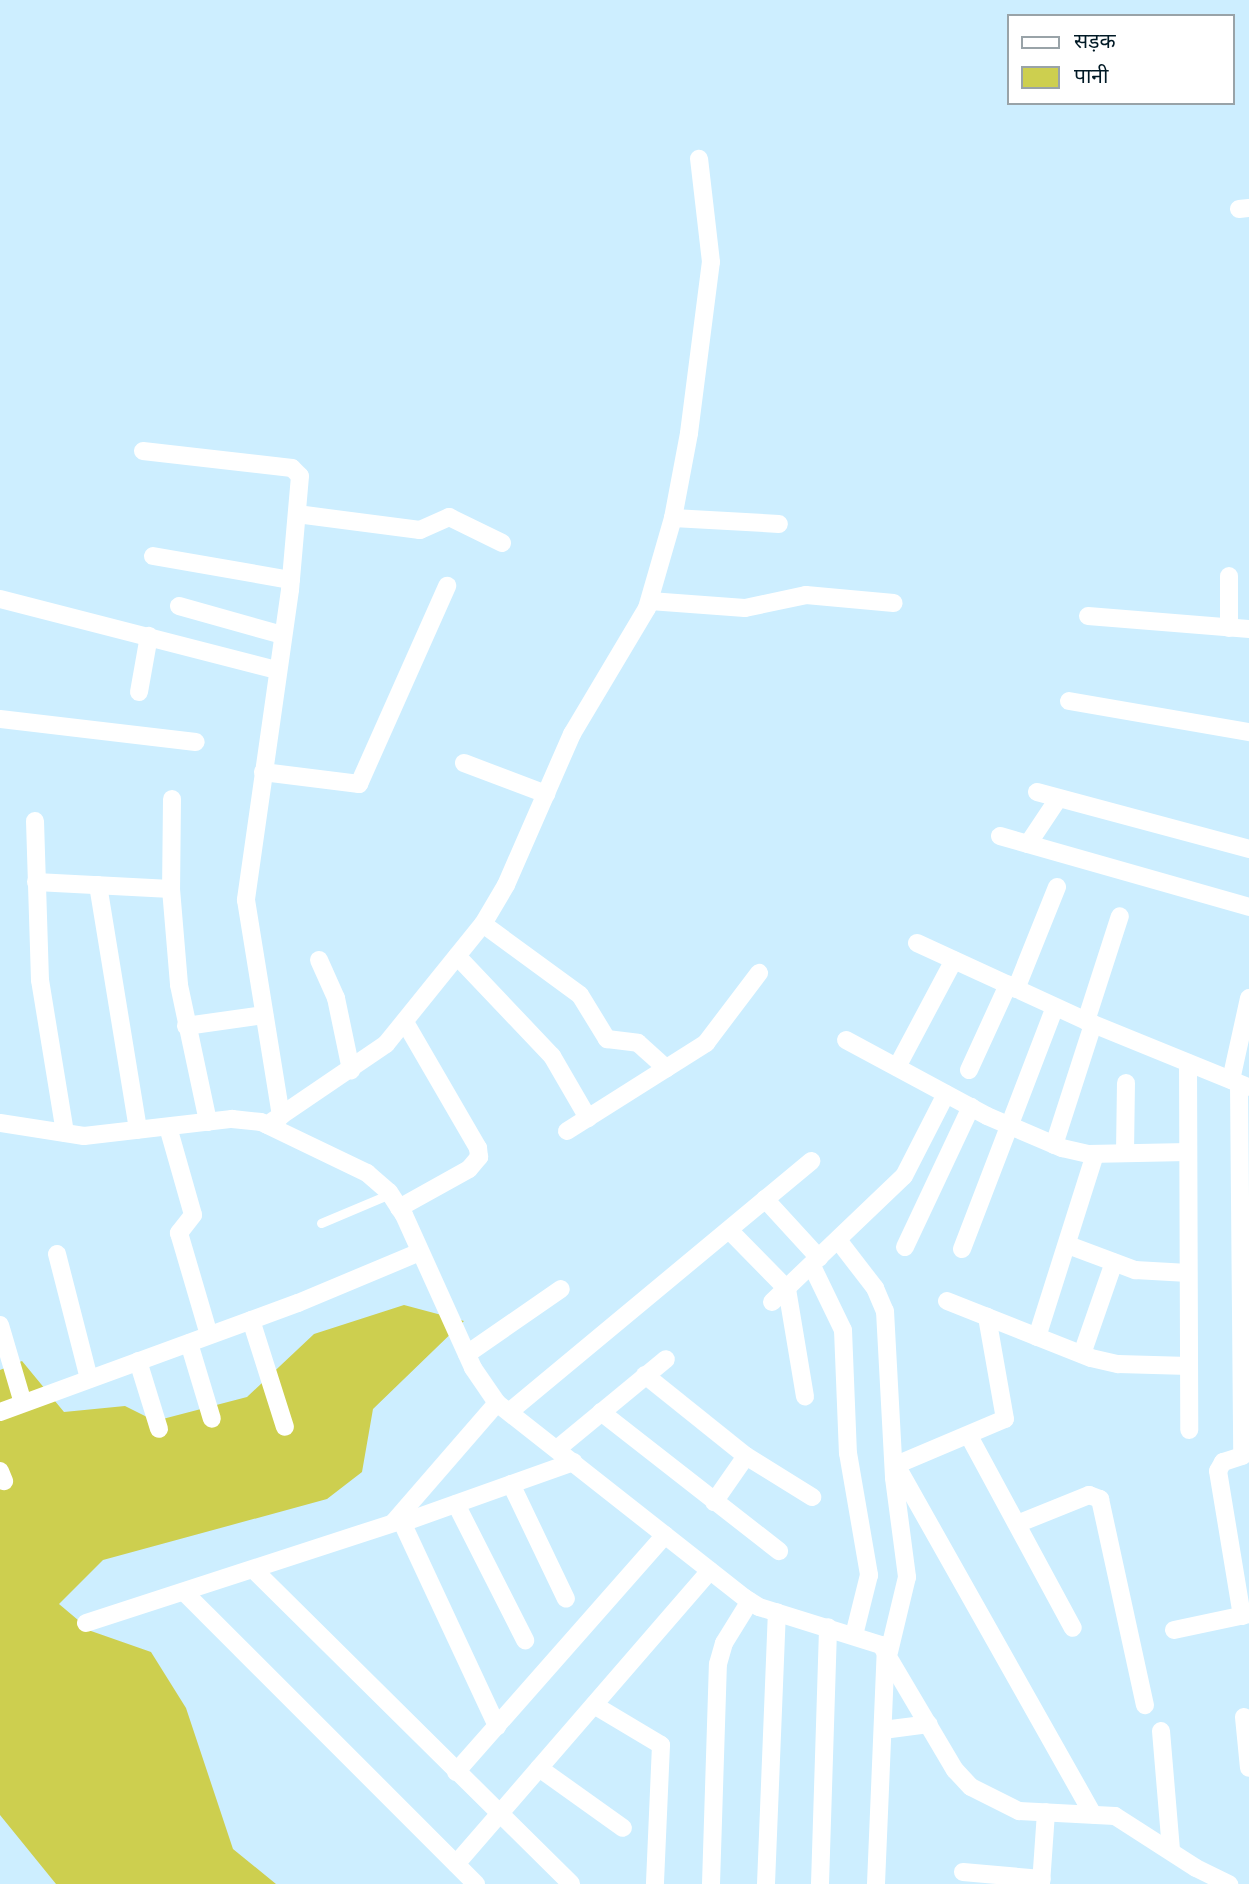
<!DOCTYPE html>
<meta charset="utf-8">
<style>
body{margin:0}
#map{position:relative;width:1249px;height:1884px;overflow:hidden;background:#cdeeff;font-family:Cabin,"Noto Sans Devanagari",sans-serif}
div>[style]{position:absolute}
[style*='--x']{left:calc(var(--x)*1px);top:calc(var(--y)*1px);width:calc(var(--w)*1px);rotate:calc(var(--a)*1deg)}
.water>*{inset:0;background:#cdcf4f}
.service>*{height:9px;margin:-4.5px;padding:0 4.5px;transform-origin:4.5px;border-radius:4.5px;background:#fff}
.minor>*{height:18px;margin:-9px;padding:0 9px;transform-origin:9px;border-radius:9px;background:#fff}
span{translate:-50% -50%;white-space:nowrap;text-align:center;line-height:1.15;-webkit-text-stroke:7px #fff;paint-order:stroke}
.legend{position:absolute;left:1007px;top:14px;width:228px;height:91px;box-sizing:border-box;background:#fff;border:2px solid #99a3a8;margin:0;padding:9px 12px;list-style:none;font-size:21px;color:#001925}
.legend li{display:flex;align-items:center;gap:14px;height:35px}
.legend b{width:35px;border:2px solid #99a3a8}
</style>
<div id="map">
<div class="water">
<i style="clip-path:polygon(404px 1305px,464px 1321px,373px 1409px,362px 1472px,327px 1499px,103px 1560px,59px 1604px,91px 1631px,151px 1652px,186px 1708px,233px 1849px,276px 1884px,56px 1884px,0 1815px,0 1370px,22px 1361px,64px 1412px,125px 1406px,155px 1421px,247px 1397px,314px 1334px)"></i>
</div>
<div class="service">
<i style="--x:321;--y:1223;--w:75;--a:-22.8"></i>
</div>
<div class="minor">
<i style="--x:1239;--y:209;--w:10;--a:-6"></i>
<i style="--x:143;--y:451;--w:150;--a:6.5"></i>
<i style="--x:292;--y:468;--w:11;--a:45"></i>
<i style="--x:300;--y:476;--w:114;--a:95"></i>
<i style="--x:290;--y:590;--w:313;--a:98.1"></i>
<i style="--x:246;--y:900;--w:219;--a:80.8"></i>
<i style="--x:297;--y:514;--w:124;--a:7.4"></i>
<i style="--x:420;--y:530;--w:32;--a:-24"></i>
<i style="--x:449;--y:517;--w:59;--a:26.1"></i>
<i style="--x:673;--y:518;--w:106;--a:3.2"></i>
<i style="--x:153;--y:556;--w:140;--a:9.9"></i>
<i style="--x:0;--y:599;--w:286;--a:14.4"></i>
<i style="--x:650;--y:601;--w:95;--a:4.2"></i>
<i style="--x:745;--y:608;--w:62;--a:-12"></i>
<i style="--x:806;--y:595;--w:88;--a:5.2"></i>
<i style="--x:179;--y:606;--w:107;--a:15.7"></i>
<i style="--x:1088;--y:616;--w:162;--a:4.6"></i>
<i style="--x:1229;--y:628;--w:52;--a:-90"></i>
<i style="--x:139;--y:692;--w:57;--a:-79.9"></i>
<i style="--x:1069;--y:701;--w:183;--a:9.8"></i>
<i style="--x:0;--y:719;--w:197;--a:6.7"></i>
<i style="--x:464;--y:763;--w:88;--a:20.7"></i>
<i style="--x:263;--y:772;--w:97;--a:7.1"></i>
<i style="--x:359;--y:784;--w:217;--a:-66"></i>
<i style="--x:1037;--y:792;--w:220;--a:15"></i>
<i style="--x:172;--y:799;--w:90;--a:90.6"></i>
<i style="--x:171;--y:889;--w:96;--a:85.2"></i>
<i style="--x:179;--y:985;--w:140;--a:78"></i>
<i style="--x:35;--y:821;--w:159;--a:88.2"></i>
<i style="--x:40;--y:980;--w:155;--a:80.7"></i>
<i style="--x:1000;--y:836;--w:259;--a:15.9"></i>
<i style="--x:1028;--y:844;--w:54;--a:-56.3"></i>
<i style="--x:36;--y:882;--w:135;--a:3"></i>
<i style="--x:98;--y:885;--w:248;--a:80.7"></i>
<i style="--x:483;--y:924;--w:120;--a:36.2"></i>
<i style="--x:580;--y:995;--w:52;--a:58.5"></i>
<i style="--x:607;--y:1039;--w:31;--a:7"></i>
<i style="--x:638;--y:1043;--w:38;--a:42"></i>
<i style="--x:917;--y:943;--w:194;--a:24.7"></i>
<i style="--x:1093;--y:1024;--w:167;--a:22.1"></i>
<i style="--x:457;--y:956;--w:138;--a:46.5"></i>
<i style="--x:552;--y:1056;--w:72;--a:59.9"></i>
<i style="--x:319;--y:960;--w:42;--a:65.9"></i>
<i style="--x:336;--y:998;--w:74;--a:78.2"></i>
<i style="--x:1016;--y:989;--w:110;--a:-68.1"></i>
<i style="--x:1086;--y:1021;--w:110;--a:-72.1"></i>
<i style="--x:186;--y:1026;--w:79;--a:-8"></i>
<i style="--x:846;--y:1040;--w:160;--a:28.3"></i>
<i style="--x:987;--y:1116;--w:82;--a:23.1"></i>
<i style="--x:1062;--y:1148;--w:27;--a:13"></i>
<i style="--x:1088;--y:1154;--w:100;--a:-1.1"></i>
<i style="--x:1188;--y:1063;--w:367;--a:89.8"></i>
<i style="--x:897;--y:1067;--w:121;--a:-62"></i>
<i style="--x:969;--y:1070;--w:94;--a:-65.4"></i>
<i style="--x:1231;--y:1080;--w:84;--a:-77.6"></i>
<i style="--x:1239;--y:1084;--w:372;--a:89.5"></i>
<i style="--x:1242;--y:1456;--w:20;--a:162"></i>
<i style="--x:1223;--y:1462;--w:10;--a:119"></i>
<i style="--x:1218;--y:1471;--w:147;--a:80.6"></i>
<i style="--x:0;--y:1123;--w:85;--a:8.8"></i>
<i style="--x:84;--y:1136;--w:149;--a:-6.6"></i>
<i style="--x:232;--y:1119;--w:29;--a:6"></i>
<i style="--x:261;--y:1122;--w:118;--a:25.7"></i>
<i style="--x:367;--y:1173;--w:29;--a:41"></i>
<i style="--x:389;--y:1192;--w:27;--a:57"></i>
<i style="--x:404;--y:1215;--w:168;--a:65.7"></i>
<i style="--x:473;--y:1368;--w:42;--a:55.6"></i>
<i style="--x:497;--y:1403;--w:315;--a:38.2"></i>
<i style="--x:745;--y:1598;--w:17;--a:33"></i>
<i style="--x:759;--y:1607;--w:128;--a:17.3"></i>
<i style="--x:881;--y:1645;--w:145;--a:59.4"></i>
<i style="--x:955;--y:1770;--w:23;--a:47"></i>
<i style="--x:971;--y:1787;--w:54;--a:26.6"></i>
<i style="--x:1019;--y:1811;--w:96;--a:3"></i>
<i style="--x:1115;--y:1816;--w:96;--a:32.7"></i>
<i style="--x:1196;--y:1868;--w:37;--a:26"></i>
<i style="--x:267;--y:1125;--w:144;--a:-34.2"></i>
<i style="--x:386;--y:1044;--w:154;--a:-51.1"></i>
<i style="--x:483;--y:924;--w:45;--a:-59.5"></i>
<i style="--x:506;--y:885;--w:165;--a:-66.4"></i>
<i style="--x:572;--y:734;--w:147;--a:-59.2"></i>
<i style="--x:647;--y:608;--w:94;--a:-73.9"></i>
<i style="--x:673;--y:518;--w:86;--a:-79.3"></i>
<i style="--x:689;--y:433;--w:172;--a:-82.7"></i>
<i style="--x:711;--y:262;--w:104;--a:-96.6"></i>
<i style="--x:168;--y:1127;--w:91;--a:74.1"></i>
<i style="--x:193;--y:1215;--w:23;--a:128"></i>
<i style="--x:179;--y:1233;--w:106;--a:73.6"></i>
<i style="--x:567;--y:1131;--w:165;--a:-32.3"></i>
<i style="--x:706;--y:1043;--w:88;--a:-52.9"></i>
<i style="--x:1054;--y:1145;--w:127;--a:-72.1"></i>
<i style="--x:1125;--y:1153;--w:70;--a:-89.2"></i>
<i style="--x:765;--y:1199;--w:80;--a:47.5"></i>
<i style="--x:399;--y:1208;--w:80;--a:-29.1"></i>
<i style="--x:469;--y:1169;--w:16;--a:-50"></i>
<i style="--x:479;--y:1157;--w:9;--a:-96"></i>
<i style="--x:478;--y:1148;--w:146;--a:-120.1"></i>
<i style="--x:729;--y:1230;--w:83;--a:45.5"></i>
<i style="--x:787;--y:1289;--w:109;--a:80.5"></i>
<i style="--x:838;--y:1240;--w:61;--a:52.4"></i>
<i style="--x:875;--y:1288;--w:25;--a:67"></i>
<i style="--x:885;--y:1311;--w:167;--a:86.9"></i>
<i style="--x:894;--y:1478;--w:100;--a:82.5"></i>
<i style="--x:907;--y:1577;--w:77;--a:103.5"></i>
<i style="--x:1068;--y:1245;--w:72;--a:20.5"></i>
<i style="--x:1135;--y:1270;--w:53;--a:3.2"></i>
<i style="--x:905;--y:1247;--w:155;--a:-64.8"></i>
<i style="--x:962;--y:1249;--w:259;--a:-69"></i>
<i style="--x:57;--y:1254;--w:129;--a:75.6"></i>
<i style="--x:812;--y:1266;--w:71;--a:64.2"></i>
<i style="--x:843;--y:1330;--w:123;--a:87.7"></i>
<i style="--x:848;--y:1453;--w:124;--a:80.2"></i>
<i style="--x:869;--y:1575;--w:62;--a:104"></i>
<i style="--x:947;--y:1301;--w:155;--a:21.6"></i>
<i style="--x:1091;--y:1358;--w:28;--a:13"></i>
<i style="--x:1118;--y:1364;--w:71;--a:1.6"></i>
<i style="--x:772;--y:1302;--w:182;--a:-43.7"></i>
<i style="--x:904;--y:1176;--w:92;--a:-62.9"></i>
<i style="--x:251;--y:1320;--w:112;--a:72.4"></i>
<i style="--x:0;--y:1325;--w:81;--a:73.6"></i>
<i style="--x:1037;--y:1337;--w:192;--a:-72.4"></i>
<i style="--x:189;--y:1343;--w:79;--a:73.2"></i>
<i style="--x:467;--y:1354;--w:114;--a:-34.7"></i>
<i style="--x:1082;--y:1354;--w:97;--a:-70.8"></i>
<i style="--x:138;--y:1361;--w:71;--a:72.8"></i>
<i style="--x:645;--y:1375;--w:129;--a:38.7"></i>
<i style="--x:746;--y:1456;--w:78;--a:31.8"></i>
<i style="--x:0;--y:1412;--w:317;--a:-20.1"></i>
<i style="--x:298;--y:1303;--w:132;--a:-22.7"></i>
<i style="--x:509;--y:1412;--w:393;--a:-39.7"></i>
<i style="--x:601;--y:1412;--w:226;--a:38"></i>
<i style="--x:969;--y:1436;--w:218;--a:61.6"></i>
<i style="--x:557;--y:1449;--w:141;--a:-39.5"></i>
<i style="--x:896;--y:1465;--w:401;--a:60.6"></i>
<i style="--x:896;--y:1465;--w:118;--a:-22.9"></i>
<i style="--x:1005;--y:1419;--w:104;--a:-100"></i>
<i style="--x:0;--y:1471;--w:11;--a:68"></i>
<i style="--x:511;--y:1484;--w:127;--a:64.4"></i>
<i style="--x:714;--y:1502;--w:56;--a:-55.2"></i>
<i style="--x:456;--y:1504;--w:153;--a:63.1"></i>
<i style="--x:400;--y:1518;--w:230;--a:65"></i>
<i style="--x:402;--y:1523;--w:182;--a:-19.6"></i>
<i style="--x:1017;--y:1524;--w:78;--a:-21.9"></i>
<i style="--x:1089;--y:1495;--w:12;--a:20"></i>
<i style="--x:1100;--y:1499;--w:211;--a:77.7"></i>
<i style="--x:254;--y:1570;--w:446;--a:44.7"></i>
<i style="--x:184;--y:1592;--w:413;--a:45"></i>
<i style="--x:86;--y:1623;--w:323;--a:-18"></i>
<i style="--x:393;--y:1523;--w:159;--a:-49.1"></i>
<i style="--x:1174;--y:1630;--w:77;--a:-12"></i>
<i style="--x:594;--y:1705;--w:78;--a:30.8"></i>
<i style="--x:661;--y:1745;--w:139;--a:92.5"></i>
<i style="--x:1244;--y:1717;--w:51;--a:84.4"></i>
<i style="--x:883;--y:1730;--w:46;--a:-7.4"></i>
<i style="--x:1161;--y:1731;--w:120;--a:85.2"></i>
<i style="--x:539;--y:1768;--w:103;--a:35.5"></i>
<i style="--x:456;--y:1772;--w:316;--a:-48.6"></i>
<i style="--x:456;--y:1864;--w:388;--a:-49.1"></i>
<i style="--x:963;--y:1872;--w:79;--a:5.1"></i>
<i style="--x:711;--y:1884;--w:220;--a:-88.2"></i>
<i style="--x:718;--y:1664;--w:22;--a:-74"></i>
<i style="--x:724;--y:1643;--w:49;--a:-58.2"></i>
<i style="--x:766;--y:1884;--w:272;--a:-87.7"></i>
<i style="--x:820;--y:1884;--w:257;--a:-88.2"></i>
<i style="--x:876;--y:1884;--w:234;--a:-87.6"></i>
<i style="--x:1041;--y:1884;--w:72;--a:-86"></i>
</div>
<ul class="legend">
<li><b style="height:9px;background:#fff"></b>सड़क</li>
<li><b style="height:19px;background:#cdcf4f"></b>पानी</li>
</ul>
</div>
